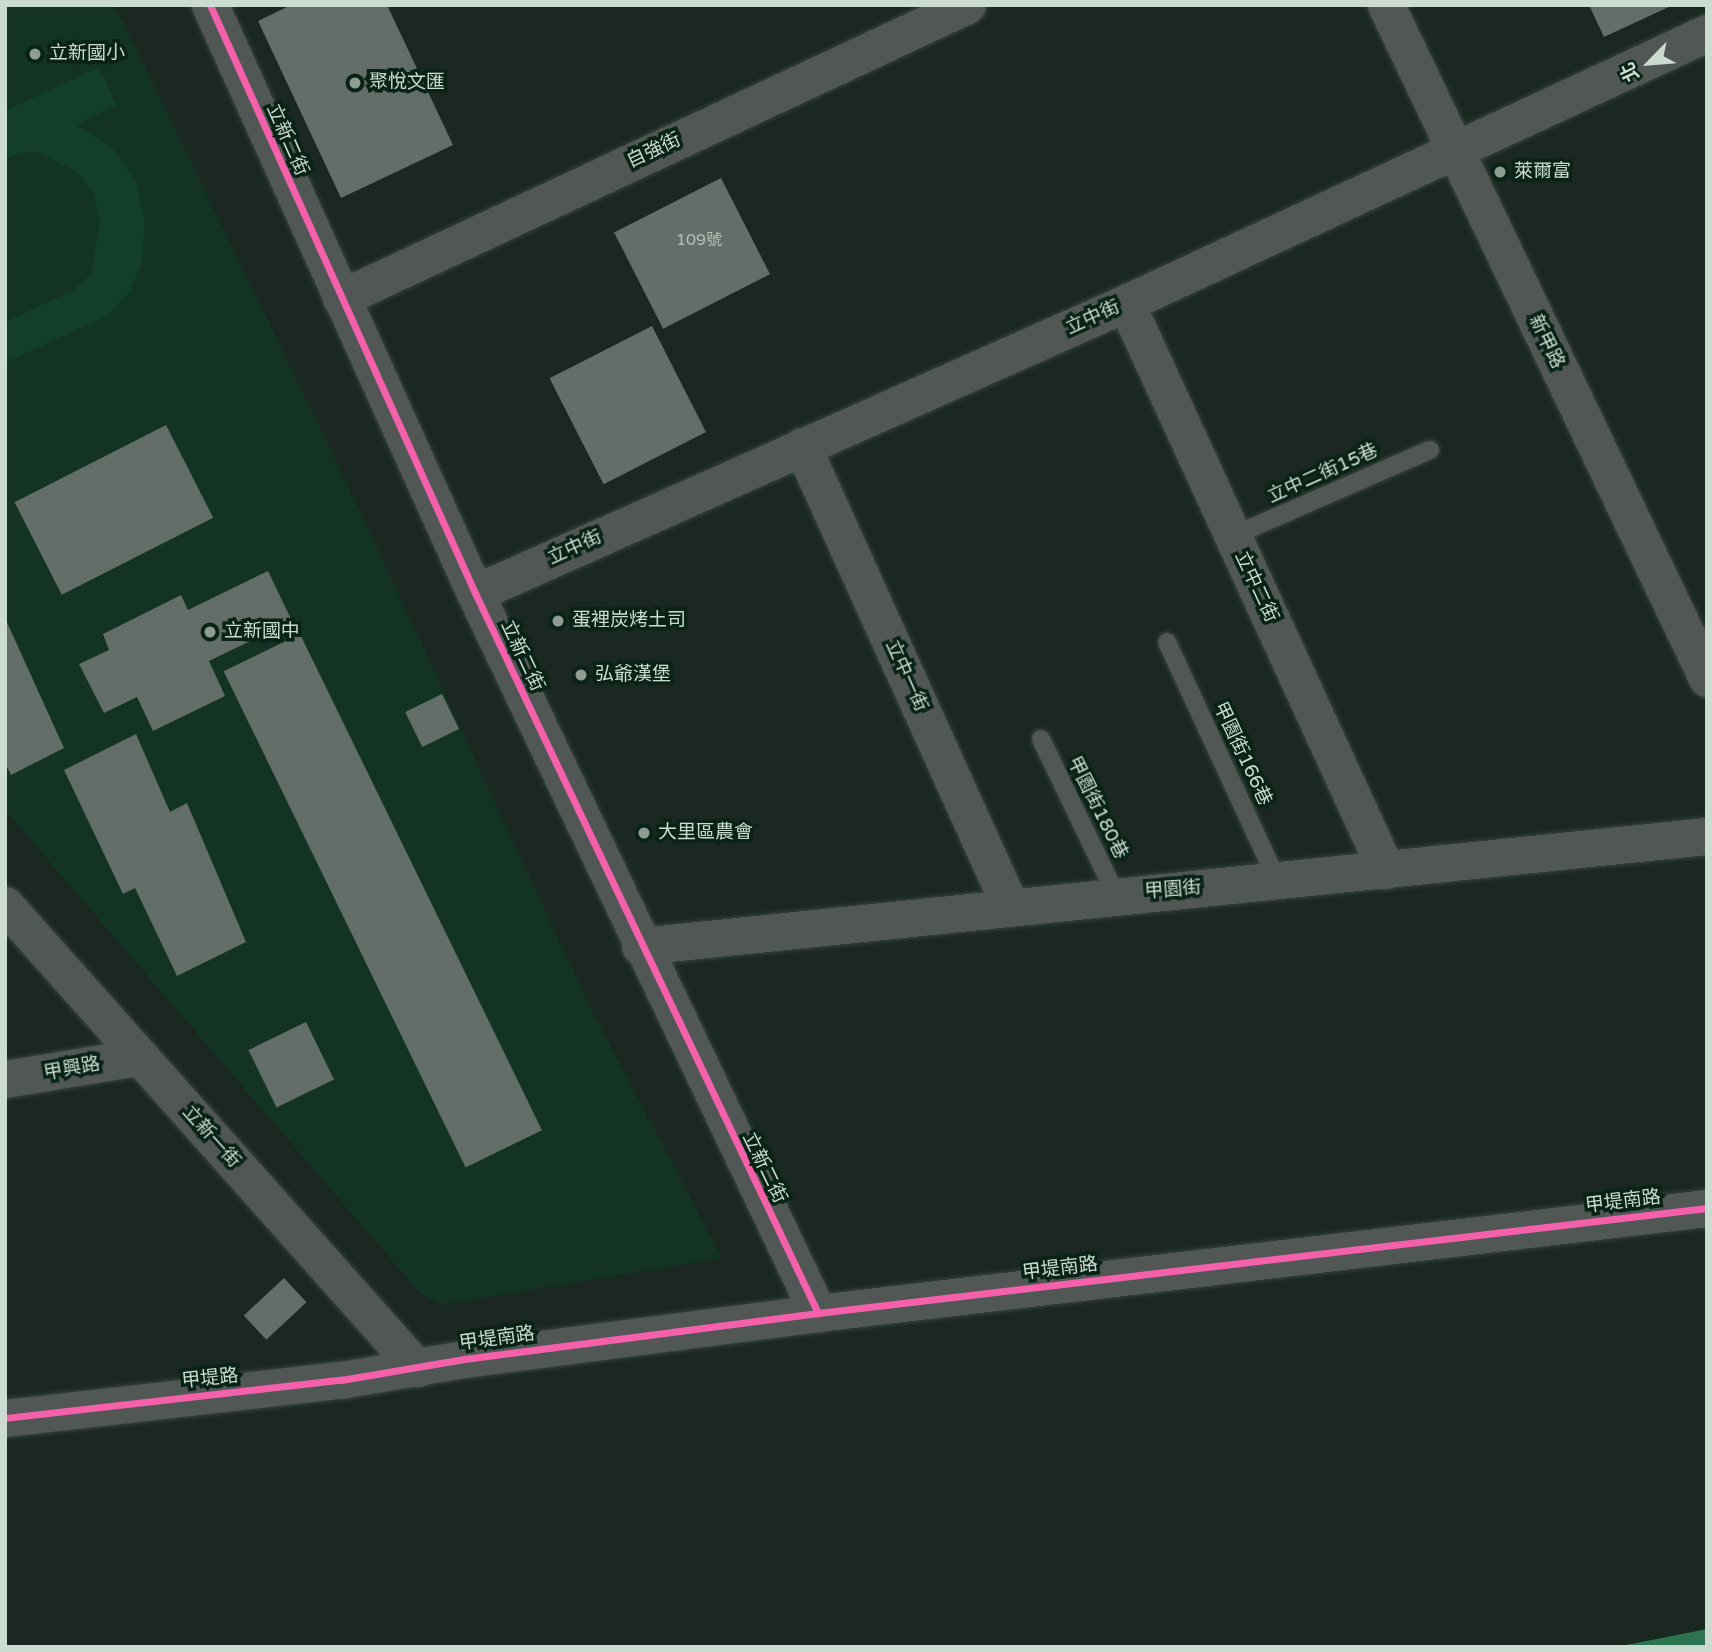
<!DOCTYPE html>
<meta charset="utf-8">
<style>
body{margin:0}
#map{position:relative;width:1712px;height:1652px;overflow:hidden;background:#1a2821;font-family:"Varela Round","Noto Sans TC",sans-serif}
div>[style]{position:absolute}
[style*='--x']{left:calc(var(--x)*1px);top:calc(var(--y)*1px);width:calc(var(--w)*1px);rotate:calc(var(--a)*1deg)}
.built>*{inset:0;background:#133323}
.green>*{inset:0;background:#123e2a}
.water>*{inset:0;background:#2d7350}
.building>*{inset:0;background:#626e67;transform-origin:0 0}
.roads{filter:drop-shadow(0 0 2px #37443d) drop-shadow(0 0 2px #37443d)}
.service>*{height:18px;margin:-9px;padding:0 9px;transform-origin:9px;border-radius:9px;background:#505754}
.minor>*{height:37px;margin:-18.5px;padding:0 18.5px;transform-origin:18.5px;border-radius:18.5px;background:#505754}
.cycleway>*{height:7px;margin:-3.5px;padding:0 3.5px;transform-origin:3.5px;border-radius:3.5px;background:#f560ab}
.dots>*{width:19px;height:19px;translate:-50% -50%;box-sizing:border-box;border:4px solid #092417;border-radius:50%}
span{translate:-50% -50%;white-space:nowrap;text-align:center;line-height:1.15;-webkit-text-stroke:7px #092417;paint-order:stroke}
.number-label{font-size:16px;color:#b2c0b7}
.number-label span{-webkit-text-stroke-width:0}
.poi-label{font-size:19px;color:#ccdbd2}
.left{translate:0 -50%;text-align:left}
.street-label{font-size:19px;color:#ccdbd2}
.frame{position:absolute;inset:0;border:7px solid #ccdbd2;pointer-events:none}
.north{position:absolute;left:1614px;top:28px;width:70px;height:70px;-webkit-text-stroke:5px #092417;paint-order:stroke;rotate:245deg;font-size:19px;font-weight:700;line-height:28px;text-align:center;color:#ccdbd2}
.north::after{content:'';display:block;margin:auto;width:24px;height:32px;background:#ccdbd2;clip-path:polygon(50% 0,100% 100%,50% 72%,0 100%)}
</style>
<div id="map">
<div class="built">
<i style="clip-path:polygon(5px 5px,112px 5px,124px 24px,354px 498px,586px 999px,722px 1258px,442px 1305px,420px 1293px,5px 810px)"></i>
</div>
<div class="green">
<i style="clip-path:polygon(99px 67px,116px 105px,76px 125px,113px 149px,136px 181px,145px 222px,142px 261px,130px 292px,107px 316px,5px 363px,5px 322px,74px 290px,91px 274px,100px 221px,93px 193px,77px 172px,40px 153px,25px 152px,5px 159px,5px 111px)"></i>
</div>
<div class="water">
<i style="clip-path:polygon(1707px 1629px,1707px 1647px,1616px 1647px)"></i>
</div>
<div class="building">
<i style="clip-path:polygon(291px 5px,387px 5px,453px 145px,341px 198px,258px 21px)"></i>
<i style="clip-path:polygon(1589px 5px,1673px 5px,1604px 37px)"></i>
<i style="left:721px;top:178px;width:108px;height:120px;rotate:63deg"></i>
<i style="left:652px;top:326px;width:119px;height:115px;rotate:63deg"></i>
<i style="left:166px;top:425px;width:104px;height:170px;rotate:63deg"></i>
<i style="clip-path:polygon(268px 571px,292px 621px,209px 661px,225px 696px,153px 731px,137px 697px,104px 713px,79px 664px,109px 650px,103px 634px,181px 595px,188px 610px)"></i>
<i style="clip-path:polygon(5px 618px,64px 748px,11px 775px,5px 763px)"></i>
<i style="left:300px;top:634px;width:552px;height:85px;rotate:64deg"></i>
<i style="left:442px;top:694px;width:39px;height:41px;rotate:64deg"></i>
<i style="clip-path:polygon(136px 734px,170px 812px,187px 803px,246px 942px,177px 976px,135px 888px,123px 894px,64px 770px)"></i>
<i style="left:306px;top:1022px;width:64px;height:64px;rotate:64deg"></i>
<i style="left:284px;top:1278px;width:33px;height:55px;rotate:47deg"></i>
</div>
<div class="roads">
<div class="service">
<i style="--x:1233;--y:536;--w:215;--a:-23.6"></i>
<i style="--x:1167;--y:642;--w:264;--a:65.2"></i>
<i style="--x:1041;--y:739;--w:173;--a:64.3"></i>
</div>
<div class="minor">
<i style="--x:210;--y:5;--w:645;--a:65.74"></i>
<i style="--x:475;--y:593;--w:798;--a:64.53"></i>
<i style="--x:1386;--y:5;--w:746;--a:64.5"></i>
<i style="--x:341;--y:298;--w:691;--a:-25.08"></i>
<i style="--x:1126;--y:303;--w:624;--a:65.37"></i>
<i style="--x:802;--y:446;--w:505;--a:65.67"></i>
<i style="--x:475;--y:593;--w:713;--a:-24.01"></i>
<i style="--x:1126;--y:303;--w:641;--a:-24.93"></i>
<i style="--x:5;--y:905;--w:620;--a:48.34"></i>
<i style="--x:640;--y:946;--w:1073;--a:-5.89"></i>
<i style="--x:5;--y:1079;--w:135;--a:-9.4"></i>
<i style="--x:5;--y:1418;--w:338;--a:-6.5"></i>
<i style="--x:341;--y:1380;--w:125;--a:-9.7"></i>
<i style="--x:464;--y:1359;--w:357;--a:-7.4"></i>
<i style="--x:818;--y:1313;--w:895;--a:-6.74"></i>
</div>
</div>
<div class="cycleway">
<i style="--x:210;--y:5;--w:645;--a:65.74"></i>
<i style="--x:475;--y:593;--w:798;--a:64.53"></i>
<i style="--x:5;--y:1418;--w:338;--a:-6.5"></i>
<i style="--x:341;--y:1380;--w:125;--a:-9.7"></i>
<i style="--x:464;--y:1359;--w:357;--a:-7.4"></i>
<i style="--x:818;--y:1313;--w:895;--a:-6.74"></i>
</div>
<div class="dots">
<i style="left:35px;top:54px;background:#8e9c94"></i>
<i style="left:355px;top:83px;background:#8e9c94"></i>
<i style="left:1500px;top:172px;background:#8e9c94"></i>
<i style="left:558px;top:621px;background:#8e9c94"></i>
<i style="left:210px;top:632px;background:#8e9c94"></i>
<i style="left:581px;top:675px;background:#8e9c94"></i>
<i style="left:644px;top:833px;background:#8e9c94"></i>
</div>
<div class="number-label">
<span style="left:699px;top:240px">109號</span>
</div>
<div class="poi-label">
<span class="left" style="left:49px;top:54px">立新國小</span>
<span class="left" style="left:369px;top:83px">聚悅文匯</span>
<span class="left" style="left:1514px;top:172px">萊爾富</span>
<span class="left" style="left:572px;top:621px">蛋裡炭烤土司</span>
<span class="left" style="left:224px;top:632px">立新國中</span>
<span class="left" style="left:595px;top:675px">弘爺漢堡</span>
<span class="left" style="left:658px;top:833px">大里區農會</span>
</div>
<div class="street-label">
<span style="left:287px;top:140px;rotate:66deg">立新二街</span>
<span style="left:654px;top:151px;rotate:-25deg">自強街</span>
<span style="left:1093px;top:318px;rotate:-24deg">立中街</span>
<span style="left:1546px;top:342px;rotate:64deg">新甲路</span>
<span style="left:1323px;top:474px;rotate:-24deg">立中二街15巷</span>
<span style="left:575px;top:548px;rotate:-24deg">立中街</span>
<span style="left:1256px;top:587px;rotate:65deg">立中二街</span>
<span style="left:522px;top:656px;rotate:65deg">立新二街</span>
<span style="left:906px;top:676px;rotate:66deg">立中一街</span>
<span style="left:1242px;top:754px;rotate:65deg">甲園街166巷</span>
<span style="left:1097px;top:808px;rotate:64deg">甲園街180巷</span>
<span style="left:1173px;top:890px;rotate:-4deg">甲園街</span>
<span style="left:72px;top:1069px;rotate:-10deg">甲興路</span>
<span style="left:211px;top:1137px;rotate:48deg">立新一街</span>
<span style="left:764px;top:1168px;rotate:64deg">立新二街</span>
<span style="left:1623px;top:1202px;rotate:-7deg">甲堤南路</span>
<span style="left:1060px;top:1269px;rotate:-7deg">甲堤南路</span>
<span style="left:497px;top:1339px;rotate:-8deg">甲堤南路</span>
<span style="left:210px;top:1379px;rotate:-6deg">甲堤路</span>
</div>
<div class="frame"></div>
<div class="north">北</div>
</div>
